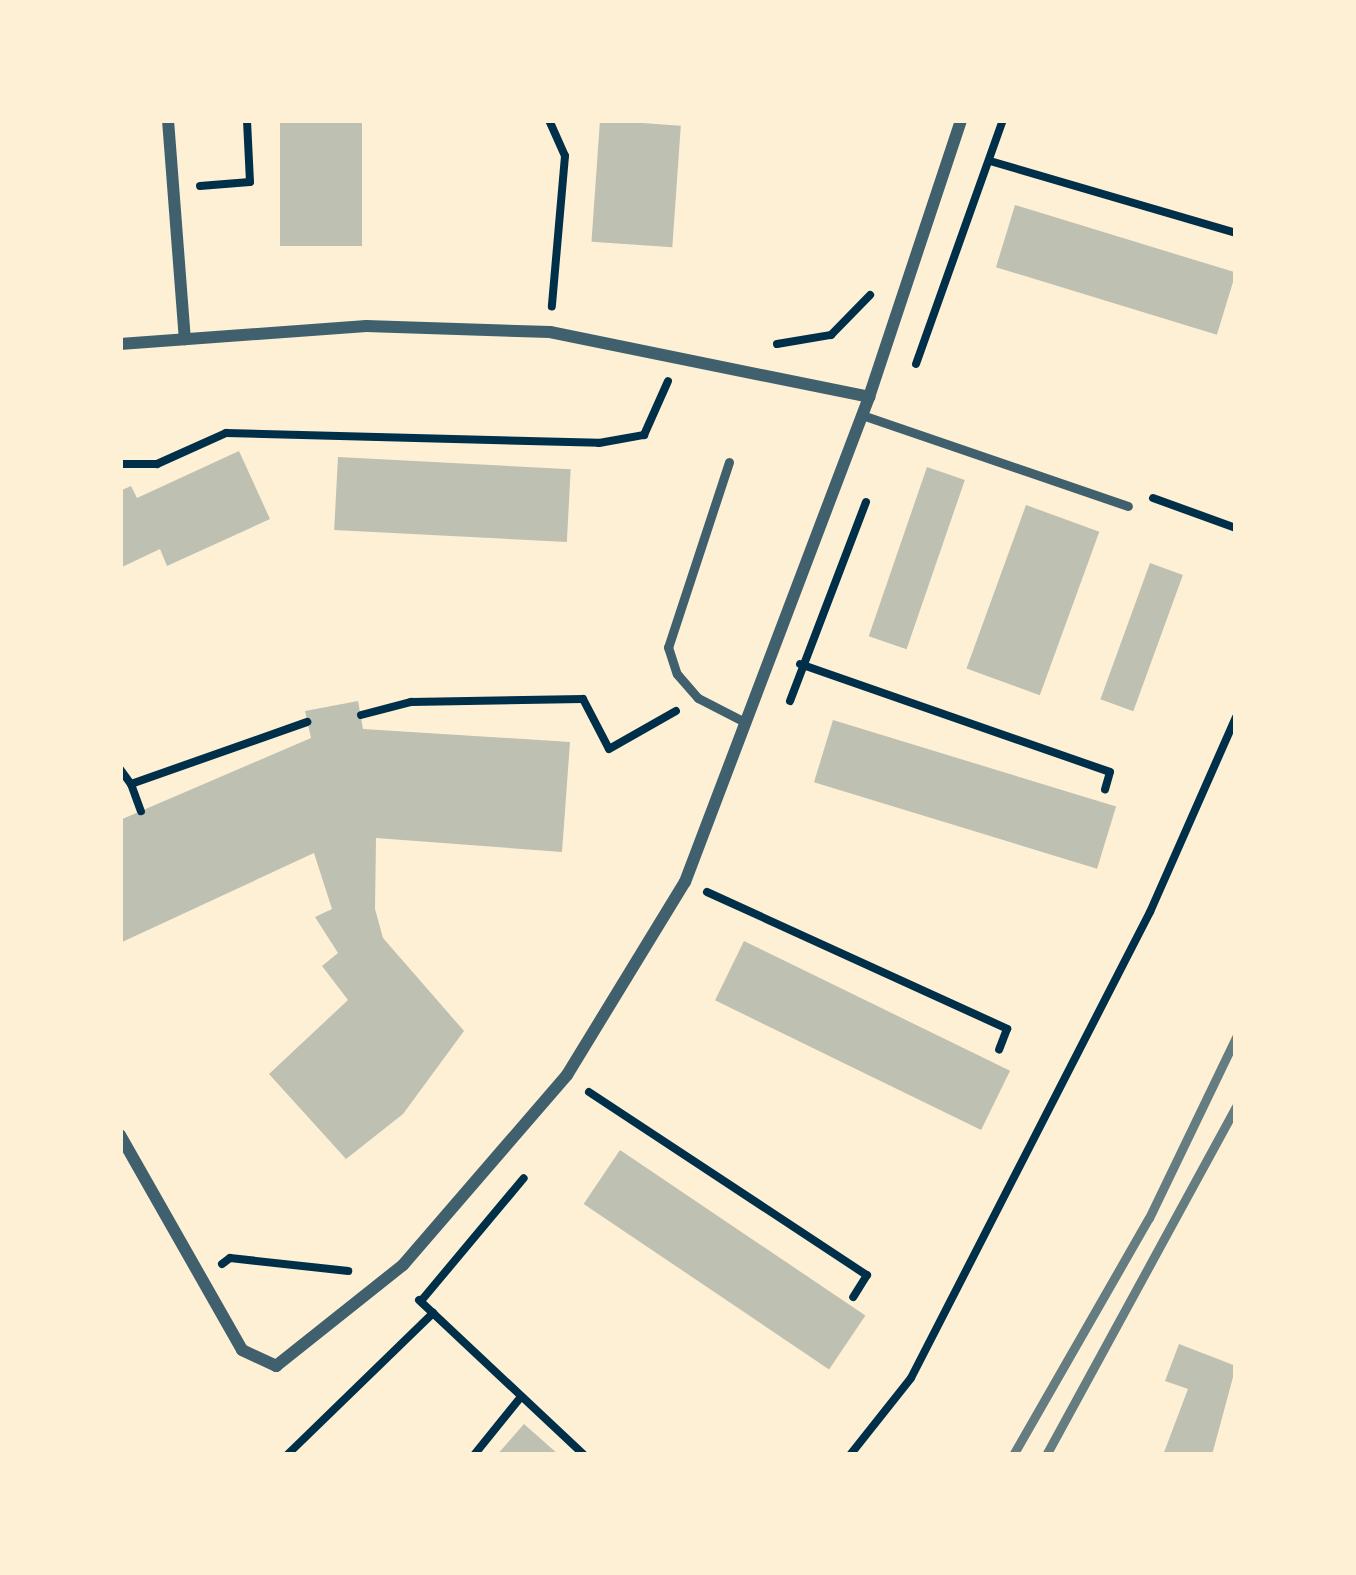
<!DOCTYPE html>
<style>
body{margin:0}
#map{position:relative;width:1356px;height:1575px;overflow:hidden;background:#fdf0d5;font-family:Mulish,sans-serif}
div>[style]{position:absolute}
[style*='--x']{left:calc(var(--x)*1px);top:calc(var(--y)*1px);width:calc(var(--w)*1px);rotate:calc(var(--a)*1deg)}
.building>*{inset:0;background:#bec0b2;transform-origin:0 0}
.path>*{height:8px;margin:-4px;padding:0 4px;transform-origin:4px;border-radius:4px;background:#003049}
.service>*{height:9px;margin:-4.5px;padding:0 4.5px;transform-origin:4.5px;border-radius:4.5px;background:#3f606c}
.minor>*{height:12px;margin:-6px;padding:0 6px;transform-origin:6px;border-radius:6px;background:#3f606c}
.rail>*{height:9px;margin:-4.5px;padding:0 4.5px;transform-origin:4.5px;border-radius:4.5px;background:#657d81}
span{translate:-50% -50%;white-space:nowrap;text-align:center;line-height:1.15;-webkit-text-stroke:9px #fdf0d5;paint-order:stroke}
.frame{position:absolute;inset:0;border:123px solid #fdf0d5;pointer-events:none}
</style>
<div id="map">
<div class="building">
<i style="left:280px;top:120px;width:82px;height:126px"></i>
<i style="left:600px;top:120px;width:81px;height:122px;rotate:4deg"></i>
<i style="left:1015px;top:205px;width:231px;height:65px;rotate:17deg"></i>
<i style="clip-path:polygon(239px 451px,270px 519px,167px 566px,160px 549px,120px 568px,120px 491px,131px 486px,137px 498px)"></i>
<i style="left:338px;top:457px;width:233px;height:73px;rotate:3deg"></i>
<i style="left:927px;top:467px;width:40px;height:179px;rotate:19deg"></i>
<i style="left:1026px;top:505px;width:78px;height:174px;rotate:20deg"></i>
<i style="left:1150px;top:563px;width:35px;height:145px;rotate:20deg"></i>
<i style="clip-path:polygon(358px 701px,363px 729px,570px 742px,562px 852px,376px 838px,375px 909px,383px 938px,464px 1031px,403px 1114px,346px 1159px,269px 1074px,348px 1000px,322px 966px,338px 953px,315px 917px,332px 909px,314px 853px,120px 943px,120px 820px,311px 738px,305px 711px)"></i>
<i style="left:833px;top:720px;width:296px;height:65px;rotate:17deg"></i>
<i style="left:744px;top:941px;width:296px;height:66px;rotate:26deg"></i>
<i style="left:620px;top:1150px;width:296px;height:65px;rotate:34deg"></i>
<i style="clip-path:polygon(1179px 1344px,1236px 1366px,1212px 1455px,1163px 1455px,1188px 1389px,1165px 1381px)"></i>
<i style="clip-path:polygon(524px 1424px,559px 1455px,497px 1455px)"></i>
</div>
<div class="path">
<i style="--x:549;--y:120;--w:39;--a:66"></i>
<i style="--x:565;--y:156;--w:151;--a:95"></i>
<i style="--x:990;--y:161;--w:256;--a:16.3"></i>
<i style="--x:200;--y:186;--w:50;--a:-4.6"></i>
<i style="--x:250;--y:182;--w:62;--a:-92.8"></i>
<i style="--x:777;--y:344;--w:55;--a:-9.5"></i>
<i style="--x:831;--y:335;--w:56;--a:-45.7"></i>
<i style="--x:916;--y:364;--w:259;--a:-70.4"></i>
<i style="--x:120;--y:464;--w:37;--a:0"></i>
<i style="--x:157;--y:464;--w:76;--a:-24.2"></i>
<i style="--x:226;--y:433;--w:373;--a:1.5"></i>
<i style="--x:599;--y:443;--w:46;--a:-10.1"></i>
<i style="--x:644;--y:435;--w:59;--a:-66"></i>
<i style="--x:1153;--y:498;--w:88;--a:19.9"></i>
<i style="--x:800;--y:664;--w:328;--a:19.2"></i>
<i style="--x:1110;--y:772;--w:18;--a:106"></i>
<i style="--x:790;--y:701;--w:213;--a:-69.1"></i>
<i style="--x:361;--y:715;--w:52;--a:-14.6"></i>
<i style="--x:411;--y:702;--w:172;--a:-1"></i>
<i style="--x:583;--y:699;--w:56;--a:62.5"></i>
<i style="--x:609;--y:749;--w:77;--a:-29.6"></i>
<i style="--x:120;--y:769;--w:19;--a:54"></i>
<i style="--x:131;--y:784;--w:187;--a:-19.4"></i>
<i style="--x:131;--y:784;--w:29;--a:70"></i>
<i style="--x:707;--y:892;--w:330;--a:24.5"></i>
<i style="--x:1007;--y:1029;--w:22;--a:111"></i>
<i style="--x:589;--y:1092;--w:333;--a:33.4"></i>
<i style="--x:867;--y:1275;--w:26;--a:122"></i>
<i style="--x:222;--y:1264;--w:10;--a:-37"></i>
<i style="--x:230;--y:1258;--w:119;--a:6.3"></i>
<i style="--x:419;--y:1300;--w:226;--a:43.2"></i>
<i style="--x:421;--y:1301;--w:160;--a:-50.1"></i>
<i style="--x:287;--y:1455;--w:204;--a:-44.2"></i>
<i style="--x:474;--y:1455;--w:73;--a:-51.1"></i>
<i style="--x:850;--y:1455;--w:98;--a:-51.6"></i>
<i style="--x:911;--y:1378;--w:524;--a:-62.85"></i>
<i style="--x:1150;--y:912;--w:213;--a:-66.2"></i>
</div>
<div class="service">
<i style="--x:862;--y:415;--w:281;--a:18.9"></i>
<i style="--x:729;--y:462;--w:195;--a:108.2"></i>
<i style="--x:668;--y:647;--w:28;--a:72"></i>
<i style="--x:677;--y:674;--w:32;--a:49"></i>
<i style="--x:698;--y:698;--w:53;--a:27.1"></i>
</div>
<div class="minor">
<i style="--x:168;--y:120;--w:220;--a:85.6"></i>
<i style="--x:120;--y:344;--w:247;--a:-4.2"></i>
<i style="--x:366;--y:326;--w:184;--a:1.9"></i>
<i style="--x:550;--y:332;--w:326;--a:11.5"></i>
<i style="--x:120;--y:1135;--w:247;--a:60.4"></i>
<i style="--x:242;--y:1350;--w:38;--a:25"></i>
<i style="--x:276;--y:1366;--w:162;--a:-38.5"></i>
<i style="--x:403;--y:1265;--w:251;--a:-49.2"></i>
<i style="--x:567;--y:1075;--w:226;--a:-58.6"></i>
<i style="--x:685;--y:882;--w:519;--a:-69.22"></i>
<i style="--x:869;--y:397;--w:292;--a:-71.6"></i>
</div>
<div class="rail">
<i style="--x:1013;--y:1455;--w:273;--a:-60.2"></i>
<i style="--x:1149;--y:1218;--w:201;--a:-64.3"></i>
<i style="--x:1046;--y:1455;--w:397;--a:-61.4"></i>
</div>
<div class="frame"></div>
</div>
